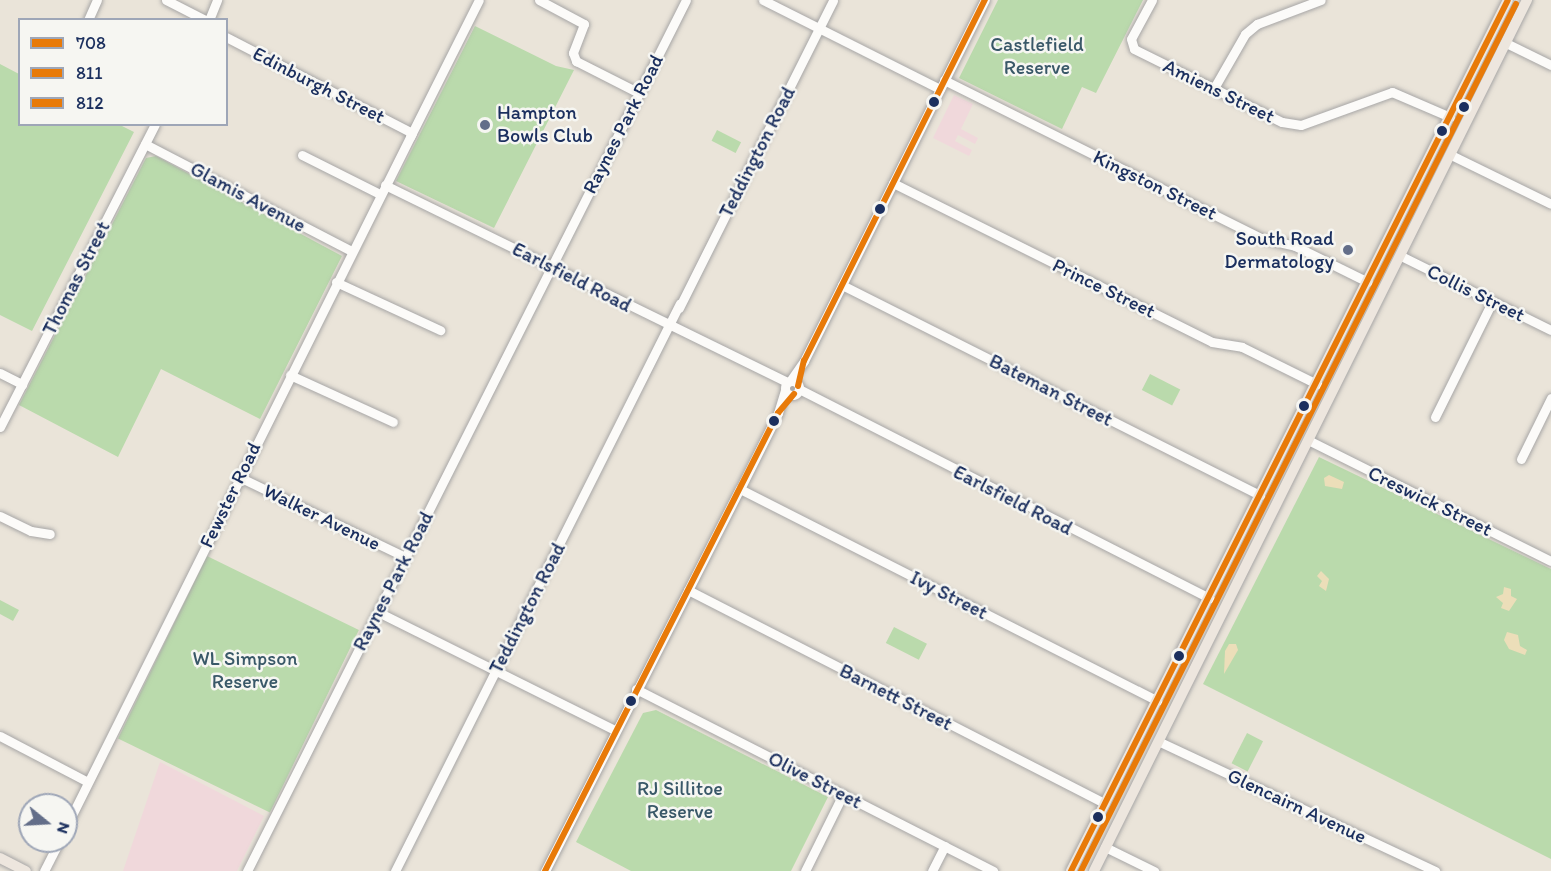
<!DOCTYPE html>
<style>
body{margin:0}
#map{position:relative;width:1551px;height:871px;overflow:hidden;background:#eae4d9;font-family:Itim,sans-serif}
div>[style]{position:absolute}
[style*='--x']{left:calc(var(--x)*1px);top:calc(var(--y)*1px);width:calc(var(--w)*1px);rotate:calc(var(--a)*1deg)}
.built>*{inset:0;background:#f0d8db}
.green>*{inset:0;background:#badaac;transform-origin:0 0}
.sand>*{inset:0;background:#ecdeb9}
.roads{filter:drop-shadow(0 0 2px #a7a6a6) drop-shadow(0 0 2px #a7a6a6)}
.minor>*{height:9px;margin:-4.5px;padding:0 4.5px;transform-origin:4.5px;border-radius:4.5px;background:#fcfbf9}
.minor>.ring{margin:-4.5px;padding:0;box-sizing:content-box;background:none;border:9px solid #fcfbf9;border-radius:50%}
.major>*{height:10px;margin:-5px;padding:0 5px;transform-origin:5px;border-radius:5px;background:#ede6de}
.bus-1>*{height:6px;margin:-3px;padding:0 3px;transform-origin:3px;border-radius:3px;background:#e87a09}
.bus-2>*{height:6px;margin:-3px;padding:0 3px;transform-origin:3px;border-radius:3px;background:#e87a09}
.bus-3>*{height:6px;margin:-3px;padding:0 3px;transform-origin:3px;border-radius:3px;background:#e87a09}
.dots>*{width:16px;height:16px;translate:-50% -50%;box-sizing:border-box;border:3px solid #f6f6f2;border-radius:50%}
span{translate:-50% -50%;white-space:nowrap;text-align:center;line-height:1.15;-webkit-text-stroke:5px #f6f6f2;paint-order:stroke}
.park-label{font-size:20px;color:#395868}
.street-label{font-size:20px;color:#1b2f5e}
.poi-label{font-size:20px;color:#1b2f5e}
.left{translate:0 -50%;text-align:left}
.right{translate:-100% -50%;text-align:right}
.legend{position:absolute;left:18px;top:18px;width:210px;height:108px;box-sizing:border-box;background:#f6f6f2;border:2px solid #9ea6b7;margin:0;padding:8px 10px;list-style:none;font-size:18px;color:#1b2f5e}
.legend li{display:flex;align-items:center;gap:12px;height:30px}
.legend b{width:30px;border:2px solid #9ea6b7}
.north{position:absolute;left:18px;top:793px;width:60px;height:60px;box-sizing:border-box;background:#f6f6f2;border:2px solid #9ea6b7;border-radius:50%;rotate:108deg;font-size:16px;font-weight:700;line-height:24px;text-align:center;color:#1b2f5e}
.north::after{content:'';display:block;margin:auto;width:21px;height:27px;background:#636e89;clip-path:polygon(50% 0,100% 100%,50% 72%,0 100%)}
</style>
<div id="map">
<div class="built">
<i style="clip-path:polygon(954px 95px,973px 104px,961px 129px,978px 138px,975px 144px,958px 135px,955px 141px,972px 150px,969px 156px,933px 138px)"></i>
<i style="clip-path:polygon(160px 762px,264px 816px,237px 871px,123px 871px)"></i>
</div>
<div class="green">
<i style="clip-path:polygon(998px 0,1143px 0,1096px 93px,1082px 87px,1062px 129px,959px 78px)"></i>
<i style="clip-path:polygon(475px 26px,556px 66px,574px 70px,494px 228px,396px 181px)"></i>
<i style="clip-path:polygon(0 64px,19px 74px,20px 124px,120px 125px,134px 132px,32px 331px,0 315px)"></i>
<i style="left:717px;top:130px;width:27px;height:12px;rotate:27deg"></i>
<i style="clip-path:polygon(156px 156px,342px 256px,260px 419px,161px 369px,118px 457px,19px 405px,146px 158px)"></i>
<i style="left:1150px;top:374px;width:34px;height:18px;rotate:27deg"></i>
<i style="clip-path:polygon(1319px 457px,1551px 569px,1551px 859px,1203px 684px)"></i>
<i style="left:207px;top:556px;width:169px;height:203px;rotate:26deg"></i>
<i style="clip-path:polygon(0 600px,19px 610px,13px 621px,0 614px)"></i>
<i style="left:894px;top:627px;width:37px;height:18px;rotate:27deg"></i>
<i style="clip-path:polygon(656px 710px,828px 797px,791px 871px,631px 871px,576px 842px,643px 713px)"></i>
<i style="left:1247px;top:733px;width:18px;height:34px;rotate:27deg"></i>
</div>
<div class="sand">
<i style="clip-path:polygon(1329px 475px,1344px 482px,1342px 489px,1325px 486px,1324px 478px)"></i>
<i style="clip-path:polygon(1321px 571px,1329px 579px,1326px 591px,1319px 586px,1322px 581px,1317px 576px)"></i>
<i style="clip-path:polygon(1504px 587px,1511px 589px,1511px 596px,1517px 599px,1509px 611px,1501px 608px,1503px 603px,1496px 597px,1503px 594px)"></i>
<i style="clip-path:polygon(1507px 632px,1518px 635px,1520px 646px,1527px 650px,1525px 655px,1509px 649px,1504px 640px)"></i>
<i style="clip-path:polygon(1229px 644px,1236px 644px,1238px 650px,1224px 674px,1225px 651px)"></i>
</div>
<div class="roads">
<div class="minor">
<i style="--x:166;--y:0;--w:44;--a:27.1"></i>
<i style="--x:539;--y:0;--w:51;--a:28.1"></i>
<i style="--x:584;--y:24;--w:31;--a:111"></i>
<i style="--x:573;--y:53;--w:9;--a:69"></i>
<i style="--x:576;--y:61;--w:71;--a:26.9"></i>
<i style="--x:763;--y:0;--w:198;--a:26.7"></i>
<i style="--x:1152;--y:0;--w:44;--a:118.3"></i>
<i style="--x:1131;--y:39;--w:10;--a:73"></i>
<i style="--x:1134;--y:49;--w:165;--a:26.3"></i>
<i style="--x:1282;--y:122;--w:19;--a:9"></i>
<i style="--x:1301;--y:125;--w:97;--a:-19.9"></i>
<i style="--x:1392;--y:92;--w:63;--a:23.3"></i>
<i style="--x:88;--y:20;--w:22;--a:-66"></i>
<i style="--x:209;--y:20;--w:22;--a:-68"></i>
<i style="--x:226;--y:37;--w:209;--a:27.3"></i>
<i style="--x:1506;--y:43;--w:50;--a:26.1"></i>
<i style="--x:944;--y:80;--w:354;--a:26.5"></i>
<i style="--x:1261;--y:238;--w:35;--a:13"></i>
<i style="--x:1295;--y:246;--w:81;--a:26.3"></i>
<i style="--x:1214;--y:88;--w:62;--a:-60.1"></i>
<i style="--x:1245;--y:34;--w:16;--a:-40"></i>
<i style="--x:1257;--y:24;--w:68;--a:-20.6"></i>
<i style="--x:410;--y:137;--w:153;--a:-63.3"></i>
<i style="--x:145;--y:144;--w:232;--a:27.4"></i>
<i style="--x:302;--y:155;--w:87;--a:26.6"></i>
<i style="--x:1451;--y:155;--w:111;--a:26.1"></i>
<i style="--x:893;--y:183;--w:356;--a:26.5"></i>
<i style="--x:1212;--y:342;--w:30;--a:9"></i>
<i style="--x:1242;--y:347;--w:84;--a:26.3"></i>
<i style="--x:385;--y:185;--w:448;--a:26.1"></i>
<i style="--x:1401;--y:256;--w:167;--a:26.3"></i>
<i style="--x:336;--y:282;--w:115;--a:24.8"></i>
<i style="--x:842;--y:285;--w:468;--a:26.7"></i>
<i style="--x:679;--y:308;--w:344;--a:-63.4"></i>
<i style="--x:0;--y:373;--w:25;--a:27"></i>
<i style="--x:290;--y:375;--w:113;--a:24.5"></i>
<i style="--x:790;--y:381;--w:24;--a:-55"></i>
<i style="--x:804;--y:361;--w:404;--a:-63.4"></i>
<i class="ring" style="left:785px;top:381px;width:5px;height:5px"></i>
<i style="--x:799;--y:389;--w:461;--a:27"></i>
<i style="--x:1435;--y:417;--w:128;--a:-63.6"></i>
<i style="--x:0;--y:427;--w:340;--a:-62.9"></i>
<i style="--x:1310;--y:441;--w:269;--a:26.5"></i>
<i style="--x:1521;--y:459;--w:68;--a:-63.8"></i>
<i style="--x:239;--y:477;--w:184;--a:25.7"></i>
<i style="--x:740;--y:489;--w:468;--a:26.9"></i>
<i style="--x:0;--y:516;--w:34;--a:26"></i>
<i style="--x:31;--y:531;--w:19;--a:9"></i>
<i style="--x:688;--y:590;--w:468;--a:27.1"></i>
<i style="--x:378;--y:612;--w:265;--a:26.5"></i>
<i style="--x:636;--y:689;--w:401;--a:27"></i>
<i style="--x:0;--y:736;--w:99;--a:27.6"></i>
<i style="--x:1160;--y:742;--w:304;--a:25.1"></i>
<i style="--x:66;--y:827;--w:775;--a:-63.5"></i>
<i style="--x:1105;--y:847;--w:55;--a:26.1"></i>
<i style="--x:44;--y:871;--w:34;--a:-63"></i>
<i style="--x:247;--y:871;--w:975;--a:-63.25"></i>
<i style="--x:395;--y:871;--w:635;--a:-63.35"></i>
<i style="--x:545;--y:871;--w:429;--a:-63"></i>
<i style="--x:740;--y:489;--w:85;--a:-63.4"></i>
<i style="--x:778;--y:413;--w:24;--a:-73"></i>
<i style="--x:805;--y:871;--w:86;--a:-63.7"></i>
<i style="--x:932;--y:871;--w:28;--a:-63"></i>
</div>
<div class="major">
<i style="--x:0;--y:858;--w:29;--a:27"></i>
<i style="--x:1071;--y:871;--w:974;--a:-63.36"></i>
<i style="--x:1094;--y:871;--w:973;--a:-63.57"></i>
</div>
</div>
<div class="bus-1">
<i style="--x:798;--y:386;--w:26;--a:-77"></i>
<i style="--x:804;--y:361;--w:404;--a:-63.4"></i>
<i style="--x:545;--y:871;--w:514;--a:-63.04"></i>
<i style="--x:778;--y:413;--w:25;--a:-50"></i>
</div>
<div class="bus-2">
<i style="--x:1071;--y:871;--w:974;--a:-63.36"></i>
</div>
<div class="bus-3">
<i style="--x:1081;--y:871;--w:970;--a:-63.36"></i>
</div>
<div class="dots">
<i style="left:934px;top:102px;background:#1b2f5e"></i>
<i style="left:1464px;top:107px;background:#1b2f5e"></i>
<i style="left:485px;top:125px;background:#636e89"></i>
<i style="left:1442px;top:131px;background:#1b2f5e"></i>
<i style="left:880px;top:209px;background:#1b2f5e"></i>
<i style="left:1348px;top:250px;background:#636e89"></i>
<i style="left:1304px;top:406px;background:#1b2f5e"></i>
<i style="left:774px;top:421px;background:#1b2f5e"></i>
<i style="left:1179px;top:656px;background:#1b2f5e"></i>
<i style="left:631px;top:701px;background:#1b2f5e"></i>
<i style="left:1098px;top:817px;background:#1b2f5e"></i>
</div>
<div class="park-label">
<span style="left:1037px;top:56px">Castlefield<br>Reserve</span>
<span style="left:245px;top:670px">WL Simpson<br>Reserve</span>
<span style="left:680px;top:800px">RJ Sillitoe<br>Reserve</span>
</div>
<div class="street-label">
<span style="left:319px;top:85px;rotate:27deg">Edinburgh Street</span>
<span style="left:1219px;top:91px;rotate:26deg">Amiens Street</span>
<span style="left:623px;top:124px;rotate:-63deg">Raynes Park Road</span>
<span style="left:757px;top:152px;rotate:-63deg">Teddington Road</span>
<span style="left:1155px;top:185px;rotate:26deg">Kingston Street</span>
<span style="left:248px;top:197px;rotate:28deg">Glamis Avenue</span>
<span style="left:572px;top:277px;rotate:27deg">Earlsfield Road</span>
<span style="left:76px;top:278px;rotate:-63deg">Thomas Street</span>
<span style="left:1104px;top:288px;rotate:26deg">Prince Street</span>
<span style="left:1476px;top:293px;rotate:26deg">Collis Street</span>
<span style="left:1051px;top:390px;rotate:27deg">Bateman Street</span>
<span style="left:230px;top:495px;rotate:-64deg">Fewster Road</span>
<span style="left:1013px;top:500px;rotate:27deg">Earlsfield Road</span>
<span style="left:1430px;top:501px;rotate:26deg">Creswick Street</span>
<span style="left:322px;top:517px;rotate:26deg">Walker Avenue</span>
<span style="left:393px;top:581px;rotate:-63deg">Raynes Park Road</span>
<span style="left:949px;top:595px;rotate:27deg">Ivy Street</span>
<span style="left:527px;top:608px;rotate:-63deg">Teddington Road</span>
<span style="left:896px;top:697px;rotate:27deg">Barnett Street</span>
<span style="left:815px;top:780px;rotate:27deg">Olive Street</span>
<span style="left:1297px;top:806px;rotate:25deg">Glencairn Avenue</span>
</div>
<div class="poi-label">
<span class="left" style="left:497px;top:124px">Hampton<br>Bowls Club</span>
<span class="right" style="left:1334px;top:250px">South Road<br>Dermatology</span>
</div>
<ul class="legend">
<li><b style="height:8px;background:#e87a09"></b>708</li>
<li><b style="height:8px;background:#e87a09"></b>811</li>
<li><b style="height:8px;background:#e87a09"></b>812</li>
</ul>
<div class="north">N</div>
</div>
